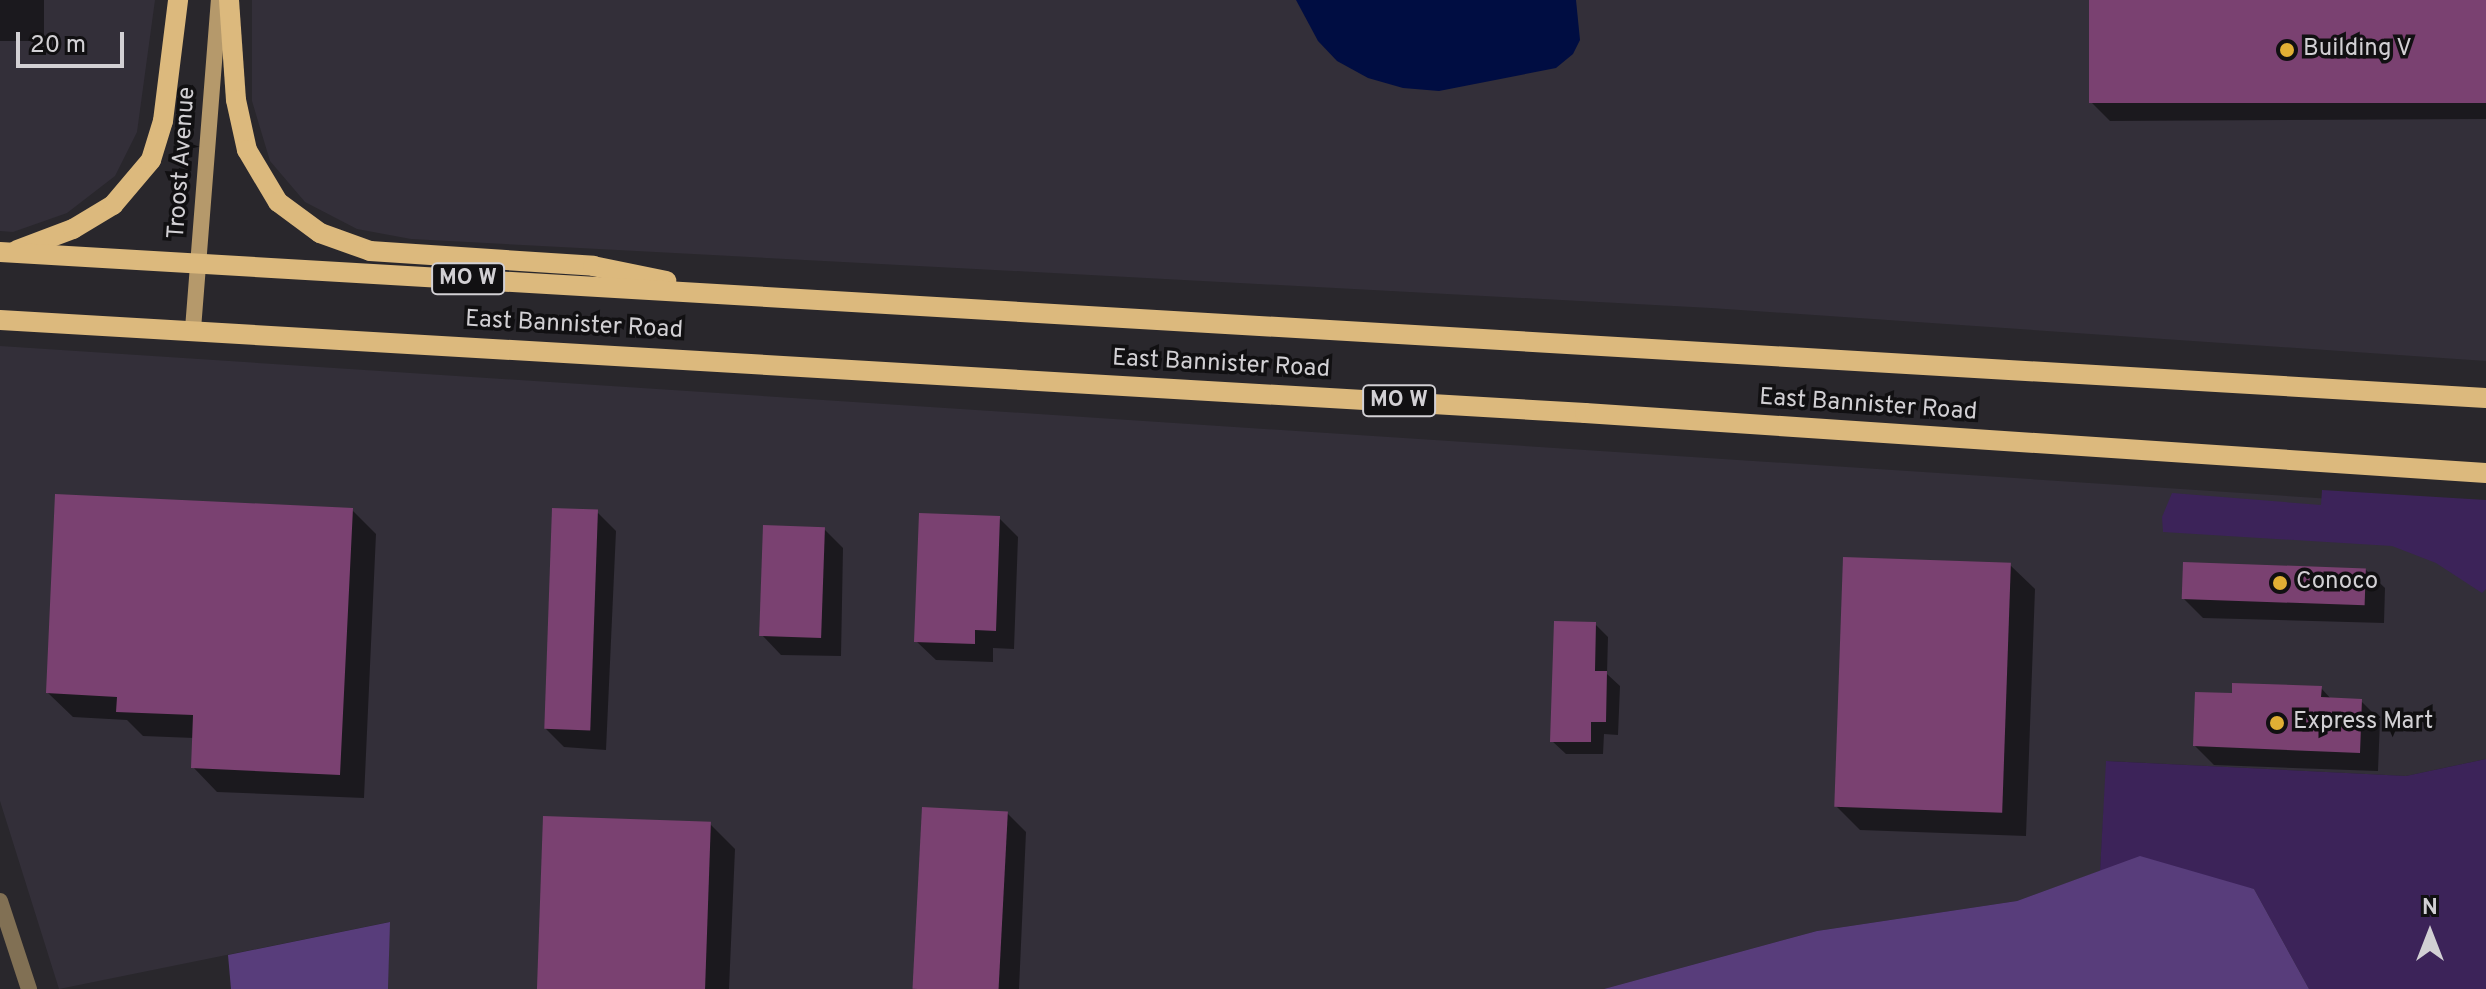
<!DOCTYPE html>
<style>
body{margin:0}
#map{position:relative;width:2486px;height:989px;overflow:hidden;background:#29272c;font-family:Overpass,sans-serif}
div>[style]{position:absolute}
[style*='--x']{left:calc(var(--x)*1px);top:calc(var(--y)*1px);width:calc(var(--w)*1px);rotate:calc(var(--a)*1deg)}
.built>*{inset:0;background:#332f39}
.green>*{inset:0;background:#3c2359}
.forest>*{inset:0;background:#583d7b}
.water>*{inset:0;background:#000d42}
.shadow>*{inset:0;background:#0007;transform-origin:0 0}
.building>*{inset:0;background:#7a4171;transform-origin:0 0}
.street>*{height:16px;margin:-8px;padding:0 8px;transform-origin:8px;border-radius:8px;background:#817054}
.secondary>*{height:16px;margin:-8px;padding:0 8px;transform-origin:8px;border-radius:8px;background:#b5996b}
.primary>*{height:20px;margin:-10px;padding:0 10px;transform-origin:10px;border-radius:10px;background:#dcb97d}
.dots>*{width:22px;height:22px;translate:-50% -50%;box-sizing:border-box;border:4px solid #111012;border-radius:50%}
span{translate:-50% -50%;white-space:nowrap;text-align:center;line-height:1.15;-webkit-text-stroke:7px #111012;paint-order:stroke}
.shield-label span{padding:2px 6px;background:#111012;border:2px solid;border-radius:6px;-webkit-text-stroke-width:0}
.shield-label{font-size:22px;color:#d2d0d4;font-weight:700}
.poi-label{font-size:24px;color:#d2d0d4}
.left{translate:0 -50%;text-align:left}
.street-label{font-size:24px;color:#d2d0d4}
.north{position:absolute;left:2390px;top:893px;width:80px;height:80px;-webkit-text-stroke:6px #111012;paint-order:stroke;rotate:0deg;font-size:22px;font-weight:700;line-height:32px;text-align:center;color:#d2d0d4}
.north::after{content:'';display:block;margin:auto;width:28px;height:36px;background:#d2d0d4;clip-path:polygon(50% 0,100% 100%,50% 72%,0 100%)}
.scale{position:absolute;left:16px;top:32px;width:108px;height:36px;box-sizing:border-box;border:4px solid #d2d0d4;border-top:0;padding-left:10px;font-size:24px;line-height:28px;white-space:nowrap;color:#d2d0d4;-webkit-text-stroke:6px #111012;paint-order:stroke}
</style>
<div id="map">
<div class="built">
<i style="clip-path:polygon(0 0,155px 0,137px 132px,115px 176px,67px 213px,13px 232px,0 231px)"></i>
<i style="clip-path:polygon(252px 0,2486px 0,2486px 361px,1711px 308px,411px 239px,357px 229px,305px 202px,270px 161px,252px 101px)"></i>
<i style="clip-path:polygon(0 346px,2486px 509px,2486px 759px,2406px 776px,2107px 761px,2100px 871px,2017px 901px,1817px 931px,1604px 989px,388px 989px,389px 922px,59px 989px,0 801px)"></i>
</div>
<div class="green">
<i style="clip-path:polygon(2322px 490px,2486px 500px,2486px 589px,2482px 593px,2436px 563px,2392px 546px,2163px 532px,2162px 517px,2172px 493px,2321px 505px)"></i>
<i style="clip-path:polygon(2486px 759px,2486px 989px,2309px 989px,2254px 889px,2100px 871px,2106px 761px,2406px 776px)"></i>
</div>
<div class="forest">
<i style="clip-path:polygon(2140px 856px,2254px 889px,2309px 989px,1604px 989px,1817px 931px,2017px 901px)"></i>
<i style="clip-path:polygon(390px 922px,388px 989px,231px 989px,228px 955px)"></i>
</div>
<div class="water">
<i style="clip-path:polygon(1296px 0,1576px 0,1580px 40px,1573px 54px,1556px 68px,1439px 91px,1403px 88px,1368px 78px,1337px 61px,1318px 41px)"></i>
</div>
<div class="shadow">
<i style="left:0;top:0;width:44px;height:41px"></i>
<i style="clip-path:polygon(2091px 0,2486px 0,2486px 119px,2110px 121px,2091px 102px)"></i>
<i style="clip-path:polygon(352px 510px,376px 534px,364px 798px,217px 792px,193px 767px,194px 738px,143px 736px,127px 720px,73px 717px,48px 693px)"></i>
<i style="clip-path:polygon(597px 512px,616px 531px,606px 750px,564px 747px,545px 728px)"></i>
<i style="clip-path:polygon(999px 518px,1018px 537px,1014px 649px,993px 648px,993px 662px,936px 660px,916px 641px)"></i>
<i style="clip-path:polygon(824px 529px,843px 548px,841px 656px,781px 655px,762px 635px)"></i>
<i style="clip-path:polygon(2010px 565px,2035px 589px,2026px 836px,1860px 830px,1836px 806px)"></i>
<i style="clip-path:polygon(2365px 569px,2385px 588px,2384px 623px,2203px 618px,2184px 599px)"></i>
<i style="clip-path:polygon(1595px 624px,1608px 637px,1607px 674px,1620px 686px,1618px 735px,1604px 734px,1603px 754px,1566px 754px,1552px 741px)"></i>
<i style="clip-path:polygon(2321px 688px,2332px 700px,2361px 701px,2380px 720px,2378px 771px,2214px 765px,2195px 746px)"></i>
<i style="clip-path:polygon(1007px 813px,1026px 832px,1019px 989px,916px 989px)"></i>
<i style="clip-path:polygon(710px 824px,735px 849px,729px 989px,538px 989px)"></i>
</div>
<div class="building">
<i style="left:2089px;top:0;width:397px;height:103px"></i>
<i style="clip-path:polygon(55px 494px,353px 508px,340px 775px,191px 768px,193px 715px,116px 712px,117px 697px,46px 693px)"></i>
<i style="left:552px;top:508px;width:46px;height:221px;rotate:2deg"></i>
<i style="clip-path:polygon(919px 513px,1000px 516px,996px 631px,975px 630px,975px 644px,914px 642px)"></i>
<i style="left:763px;top:525px;width:62px;height:111px;rotate:2deg"></i>
<i style="left:1843px;top:557px;width:168px;height:250px;rotate:2deg"></i>
<i style="left:2183px;top:562px;width:183px;height:37px;rotate:2deg"></i>
<i style="clip-path:polygon(1554px 621px,1596px 622px,1595px 671px,1607px 671px,1606px 722px,1591px 722px,1591px 742px,1550px 742px)"></i>
<i style="clip-path:polygon(2232px 683px,2322px 686px,2321px 697px,2362px 699px,2360px 753px,2193px 746px,2195px 692px,2232px 693px)"></i>
<i style="left:922px;top:807px;width:86px;height:182px;rotate:3deg"></i>
<i style="left:543px;top:816px;width:168px;height:173px;rotate:2deg"></i>
</div>
<div class="street">
<i style="--x:0;--y:901;--w:93;--a:71.8"></i>
</div>
<div class="secondary">
<i style="--x:193;--y:329;--w:330;--a:-85.5"></i>
</div>
<div class="primary">
<i style="--x:229;--y:0;--w:100;--a:86"></i>
<i style="--x:236;--y:100;--w:51;--a:77.6"></i>
<i style="--x:247;--y:150;--w:61;--a:59.2"></i>
<i style="--x:278;--y:202;--w:52;--a:36.4"></i>
<i style="--x:320;--y:233;--w:53;--a:19.8"></i>
<i style="--x:370;--y:251;--w:224;--a:3.8"></i>
<i style="--x:593;--y:266;--w:75;--a:11.6"></i>
<i style="--x:17;--y:250;--w:60;--a:-20.6"></i>
<i style="--x:73;--y:229;--w:47;--a:-31"></i>
<i style="--x:113;--y:205;--w:59;--a:-49.8"></i>
<i style="--x:151;--y:160;--w:41;--a:-72.9"></i>
<i style="--x:163;--y:121;--w:122;--a:-82.9"></i>
<i style="--x:0;--y:252;--w:2490;--a:3.36"></i>
<i style="--x:0;--y:320;--w:1588;--a:3.36"></i>
<i style="--x:1585;--y:413;--w:903;--a:3.81"></i>
</div>
<div class="dots">
<i style="left:2287px;top:50px;background:#e1af34"></i>
<i style="left:2280px;top:583px;background:#e1af34"></i>
<i style="left:2277px;top:723px;background:#e1af34"></i>
</div>
<div class="shield-label">
<span style="left:468px;top:279px">MO W</span>
<span style="left:1399px;top:401px">MO W</span>
</div>
<div class="poi-label">
<span class="left" style="left:2303px;top:50px">Building V</span>
<span class="left" style="left:2296px;top:583px">Conoco</span>
<span class="left" style="left:2293px;top:723px">Express Mart</span>
</div>
<div class="street-label">
<span style="left:183px;top:163px;rotate:-86deg">Troost Avenue</span>
<span style="left:574px;top:326px;rotate:3deg">East Bannister Road</span>
<span style="left:1221px;top:365px;rotate:3deg">East Bannister Road</span>
<span style="left:1868px;top:406px;rotate:4deg">East Bannister Road</span>
</div>
<div class="north">N</div>
<div class="scale">20 m</div>
</div>
